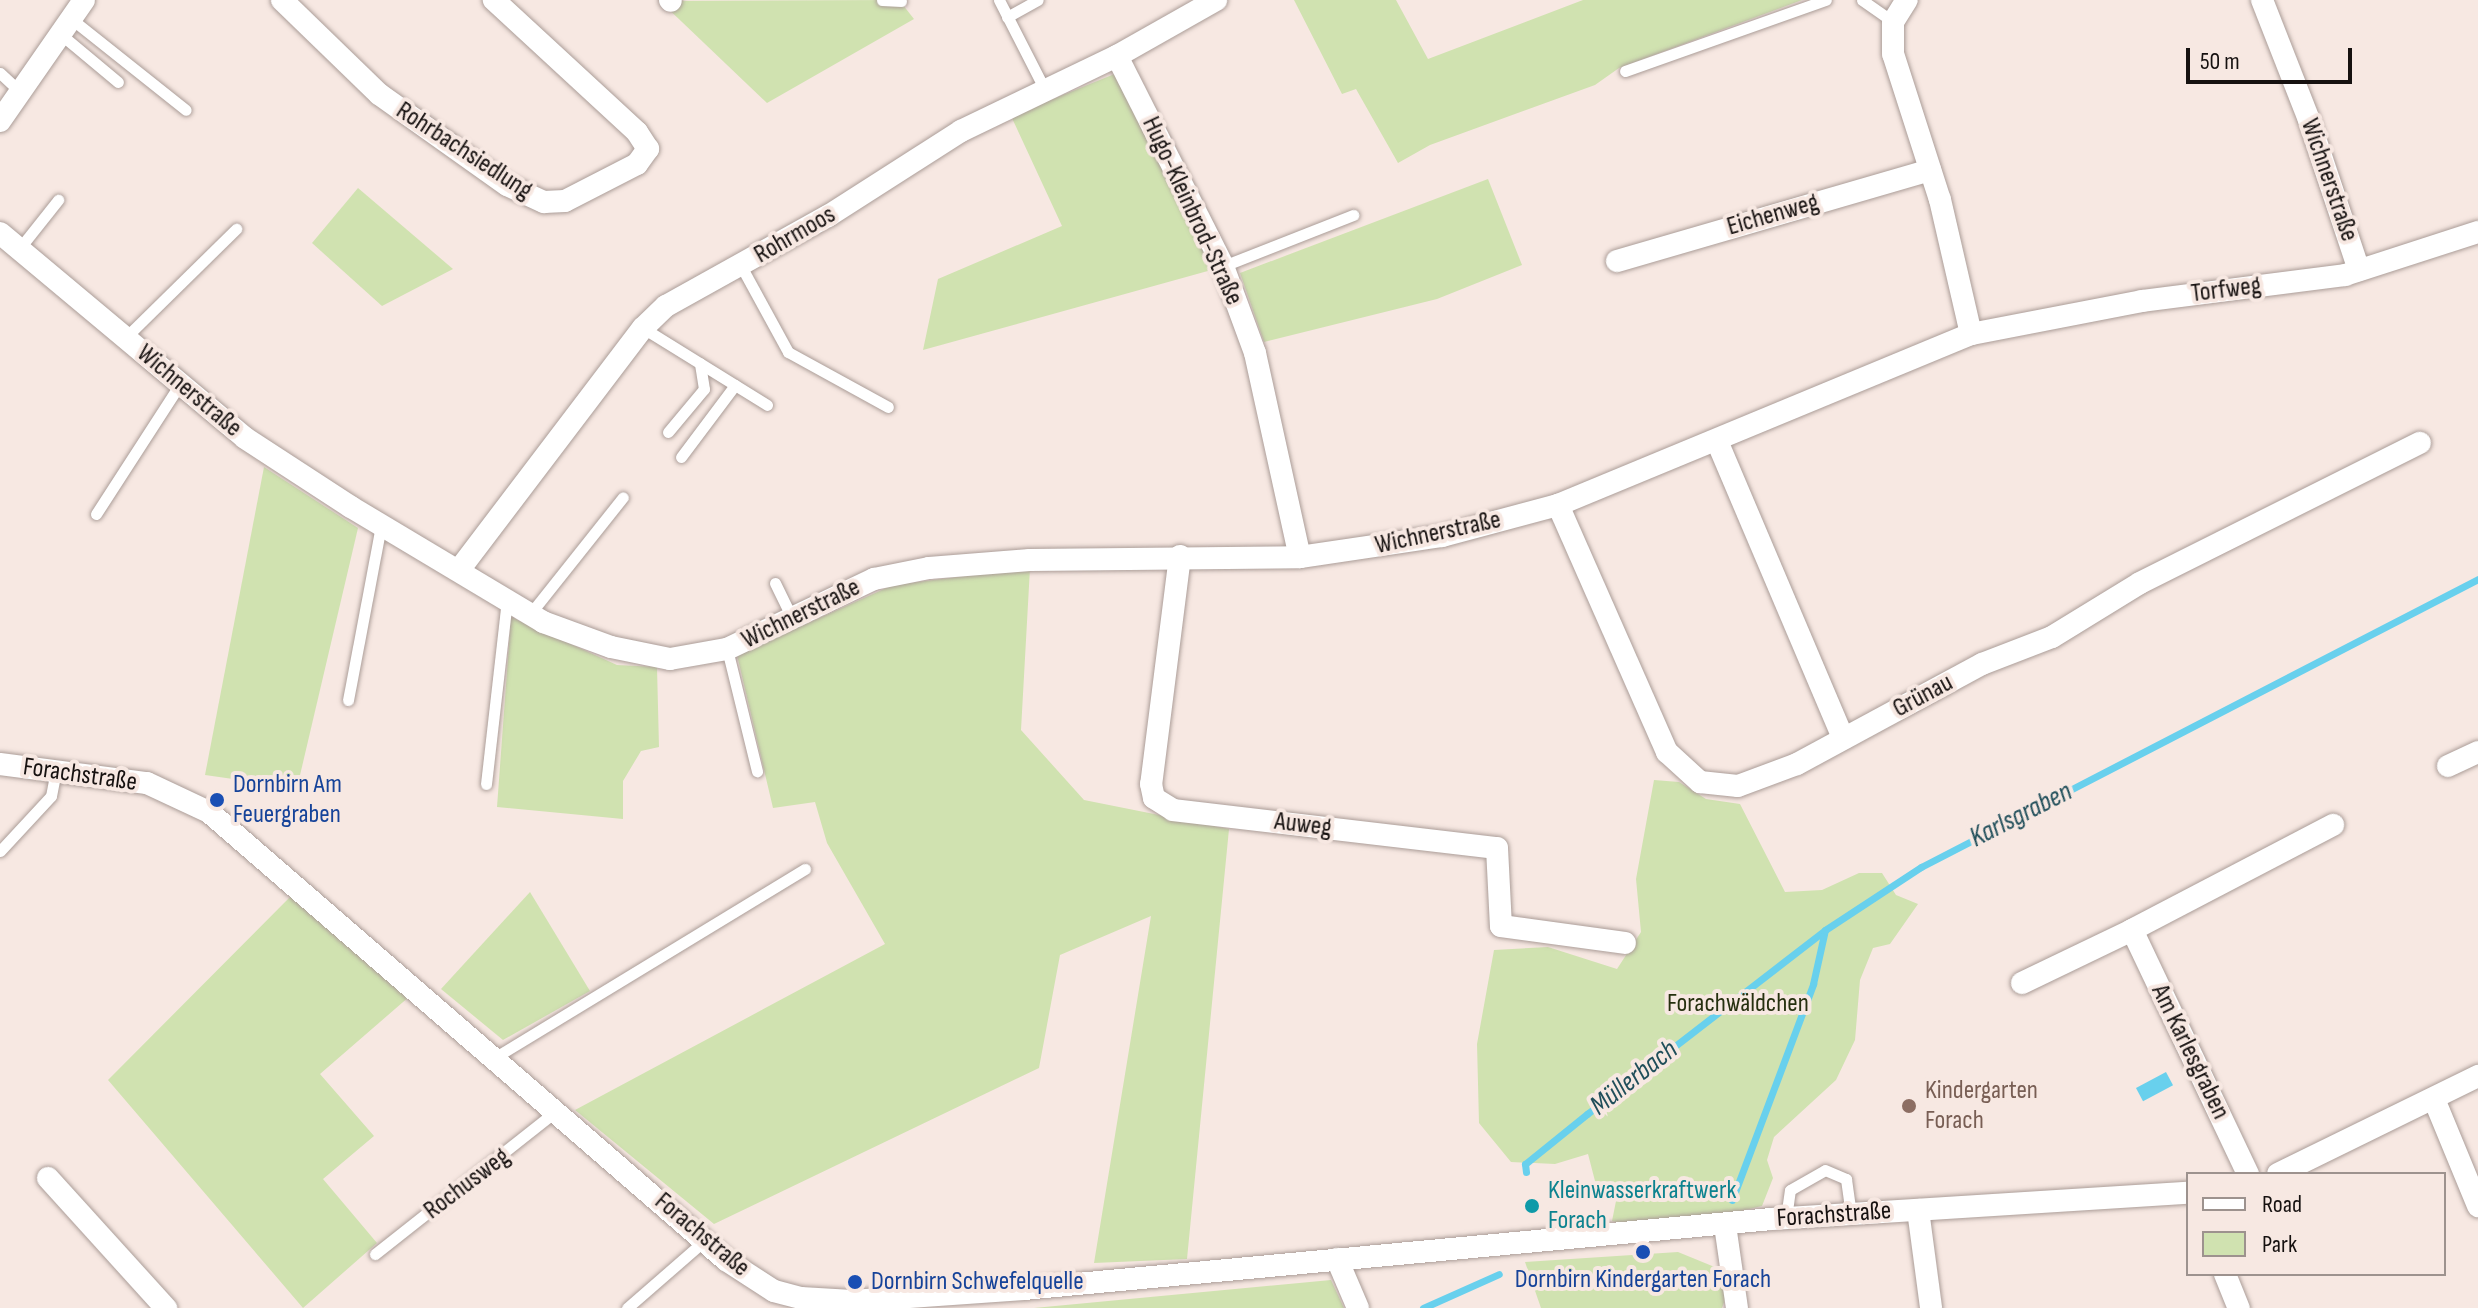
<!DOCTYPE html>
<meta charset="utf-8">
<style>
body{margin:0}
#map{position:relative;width:2478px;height:1308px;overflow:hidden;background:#f7e8e2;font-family:"Sofia Sans Condensed",sans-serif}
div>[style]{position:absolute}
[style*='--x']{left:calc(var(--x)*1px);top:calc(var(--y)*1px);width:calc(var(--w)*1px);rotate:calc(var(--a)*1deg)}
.green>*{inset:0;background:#d0e2b0}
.water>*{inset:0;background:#68d0ed;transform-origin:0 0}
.stream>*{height:7px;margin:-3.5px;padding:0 3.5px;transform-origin:3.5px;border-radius:3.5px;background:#68d0ed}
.roads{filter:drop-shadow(0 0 2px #ab9d98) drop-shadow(0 0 2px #ab9d98)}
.service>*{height:11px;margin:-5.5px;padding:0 5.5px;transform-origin:5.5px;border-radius:5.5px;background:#fff}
.minor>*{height:22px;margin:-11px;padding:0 11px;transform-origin:11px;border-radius:11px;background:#fff}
.dots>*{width:22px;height:22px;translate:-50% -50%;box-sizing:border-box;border:4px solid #f7e8e2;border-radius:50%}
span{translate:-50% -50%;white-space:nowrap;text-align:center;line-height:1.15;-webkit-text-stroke:8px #f7e8e2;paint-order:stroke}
.street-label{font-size:26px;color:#161110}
.transit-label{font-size:26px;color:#164399}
.left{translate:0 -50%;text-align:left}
.park-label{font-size:26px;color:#26300f}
.education-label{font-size:26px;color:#785e54}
.culture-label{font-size:26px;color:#0d838f}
.water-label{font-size:28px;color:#204e5a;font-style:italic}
.legend{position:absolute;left:2186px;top:1172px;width:260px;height:104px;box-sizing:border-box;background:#f7e8e2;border:2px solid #9d928e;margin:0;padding:10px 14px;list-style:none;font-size:24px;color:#161110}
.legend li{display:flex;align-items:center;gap:16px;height:40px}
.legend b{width:40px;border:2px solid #9d928e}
.scale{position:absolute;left:2186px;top:48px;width:166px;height:36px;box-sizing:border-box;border:4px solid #161110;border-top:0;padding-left:10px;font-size:24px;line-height:28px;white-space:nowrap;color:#161110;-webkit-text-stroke:6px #f7e8e2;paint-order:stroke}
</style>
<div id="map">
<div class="green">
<i style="clip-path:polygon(899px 0,914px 19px,767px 103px,660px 1px)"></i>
<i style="clip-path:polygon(1294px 0,1396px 0,1428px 59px,1583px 0,1802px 0,1619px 68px,1595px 85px,1430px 145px,1398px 163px,1356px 89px,1342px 94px)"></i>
<i style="clip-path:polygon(1117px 73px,1215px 269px,923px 350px,938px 279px,1062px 226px,1011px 116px)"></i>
<i style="clip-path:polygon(1488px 179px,1522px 265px,1437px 299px,1264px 342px,1240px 273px)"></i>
<i style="clip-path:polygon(358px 188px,453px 269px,382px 306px,312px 243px)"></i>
<i style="clip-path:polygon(264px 467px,358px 528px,297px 788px,205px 775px)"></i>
<i style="clip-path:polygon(1030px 568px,1021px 730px,1084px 800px,1229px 829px,1187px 1259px,1094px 1263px,1151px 916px,1060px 955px,1039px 1068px,714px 1224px,575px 1110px,885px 944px,827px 843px,815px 802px,773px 808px,737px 655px,893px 585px)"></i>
<i style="clip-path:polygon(511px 617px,617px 665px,657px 667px,659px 747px,641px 751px,623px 781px,623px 819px,497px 807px)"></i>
<i style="clip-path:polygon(1654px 780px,1679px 782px,1706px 799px,1740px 804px,1785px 892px,1822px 890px,1859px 873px,1882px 873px,1896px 895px,1918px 904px,1890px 944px,1873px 948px,1860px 980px,1855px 1040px,1836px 1080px,1774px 1137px,1767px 1160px,1773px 1178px,1762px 1206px,1651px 1232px,1612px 1221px,1616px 1201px,1595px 1181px,1588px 1154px,1555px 1164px,1511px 1162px,1479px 1123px,1477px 1044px,1494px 950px,1548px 947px,1617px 969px,1641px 932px,1636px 879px)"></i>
<i style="clip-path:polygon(530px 892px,590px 991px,503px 1040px,441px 989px)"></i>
<i style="clip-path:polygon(292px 895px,410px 996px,320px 1074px,374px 1136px,323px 1179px,377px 1243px,303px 1308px,108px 1080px)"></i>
<i style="clip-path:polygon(1678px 1252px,1722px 1270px,1727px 1294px,1722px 1308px,1541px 1308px,1525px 1262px)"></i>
<i style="clip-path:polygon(1331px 1280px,1344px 1308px,1034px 1308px)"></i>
</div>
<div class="water">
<i style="left:2166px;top:1072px;width:15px;height:34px;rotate:62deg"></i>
</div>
<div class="stream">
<i style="--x:1526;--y:1172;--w:8;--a:-97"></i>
<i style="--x:1525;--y:1164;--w:80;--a:-38.9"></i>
<i style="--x:1587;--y:1114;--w:301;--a:-37.7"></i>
<i style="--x:1732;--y:1200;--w:231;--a:-69.4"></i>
<i style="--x:1813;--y:984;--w:55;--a:-77.5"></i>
<i style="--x:1825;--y:930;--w:115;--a:-33.3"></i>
<i style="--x:1921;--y:867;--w:627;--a:-27.34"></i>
<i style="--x:1423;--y:1308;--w:83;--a:-24.1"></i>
</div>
<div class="roads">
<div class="service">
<i style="--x:882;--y:0;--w:19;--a:3"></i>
<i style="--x:999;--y:0;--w:101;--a:62.9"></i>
<i style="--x:1862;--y:0;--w:38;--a:35"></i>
<i style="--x:69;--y:17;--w:149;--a:38.5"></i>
<i style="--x:1007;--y:17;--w:35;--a:-29"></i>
<i style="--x:58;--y:32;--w:78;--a:39.8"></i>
<i style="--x:1625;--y:71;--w:213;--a:-19.5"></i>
<i style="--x:0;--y:73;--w:26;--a:43"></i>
<i style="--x:19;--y:249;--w:63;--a:-51.5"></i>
<i style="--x:741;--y:266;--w:98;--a:61.3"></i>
<i style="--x:788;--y:352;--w:114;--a:28.8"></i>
<i style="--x:1223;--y:266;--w:140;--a:-21.4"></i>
<i style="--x:643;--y:328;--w:146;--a:31.8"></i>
<i style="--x:125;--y:338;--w:156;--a:-44.5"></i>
<i style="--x:668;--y:432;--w:56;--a:-50.1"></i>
<i style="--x:704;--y:389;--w:26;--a:-99"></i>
<i style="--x:681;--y:457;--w:90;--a:-53.1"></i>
<i style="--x:96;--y:514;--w:155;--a:-57.1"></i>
<i style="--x:775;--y:583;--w:39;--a:64"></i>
<i style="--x:530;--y:614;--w:149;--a:-51.5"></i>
<i style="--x:727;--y:649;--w:126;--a:76.2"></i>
<i style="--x:348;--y:700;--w:178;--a:-79.3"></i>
<i style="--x:486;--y:784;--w:185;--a:-83.5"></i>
<i style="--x:0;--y:851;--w:75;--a:-47.2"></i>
<i style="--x:51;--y:796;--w:26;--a:-79"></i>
<i style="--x:494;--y:1058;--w:364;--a:-31.3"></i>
<i style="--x:1786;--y:1218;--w:28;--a:-82"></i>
<i style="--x:1790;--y:1190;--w:40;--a:-29.7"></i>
<i style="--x:1825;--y:1170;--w:23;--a:23"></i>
<i style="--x:1846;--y:1179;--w:35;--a:82"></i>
<i style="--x:375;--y:1254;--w:231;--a:-38.3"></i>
<i style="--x:627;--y:1308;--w:102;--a:-41"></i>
</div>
<div class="minor">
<i style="--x:282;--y:0;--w:135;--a:44.1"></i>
<i style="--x:379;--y:94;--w:157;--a:35.4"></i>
<i style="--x:507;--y:185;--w:41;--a:24.7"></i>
<i style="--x:544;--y:202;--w:21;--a:-3"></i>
<i style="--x:565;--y:201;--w:81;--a:-27.2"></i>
<i style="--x:637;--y:164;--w:19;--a:-54"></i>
<i style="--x:648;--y:149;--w:20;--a:-123"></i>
<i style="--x:637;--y:132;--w:195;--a:-137.3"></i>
<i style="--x:670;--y:0;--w:1;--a:45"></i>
<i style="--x:2262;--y:0;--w:129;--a:68.6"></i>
<i style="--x:2309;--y:120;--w:158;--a:71.6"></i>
<i style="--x:1117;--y:56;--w:235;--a:63.2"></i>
<i style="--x:1223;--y:266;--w:93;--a:69.8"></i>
<i style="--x:1255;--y:353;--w:209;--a:77.6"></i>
<i style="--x:0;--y:121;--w:147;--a:-55.2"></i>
<i style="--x:0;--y:233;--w:319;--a:39.9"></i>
<i style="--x:245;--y:438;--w:126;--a:33.1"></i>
<i style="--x:351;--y:507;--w:224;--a:30.9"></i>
<i style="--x:543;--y:622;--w:72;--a:20.2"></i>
<i style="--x:611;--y:647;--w:60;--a:11.5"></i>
<i style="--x:670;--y:659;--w:58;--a:-10"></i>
<i style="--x:727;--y:649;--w:163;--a:-25.5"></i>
<i style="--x:874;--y:579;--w:56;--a:-11.3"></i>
<i style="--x:929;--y:568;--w:101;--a:-4.5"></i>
<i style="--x:1030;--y:560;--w:270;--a:-0.6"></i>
<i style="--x:1300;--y:557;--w:144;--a:-8.4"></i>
<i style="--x:1442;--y:536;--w:120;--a:-15"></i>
<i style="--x:1558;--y:505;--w:447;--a:-22.5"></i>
<i style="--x:1971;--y:334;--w:138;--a:-103"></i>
<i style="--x:1940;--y:200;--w:153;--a:-107.8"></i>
<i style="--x:1893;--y:54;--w:32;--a:-90"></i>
<i style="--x:1893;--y:22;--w:26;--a:-58"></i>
<i style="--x:1617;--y:261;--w:326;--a:-16.2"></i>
<i style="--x:1971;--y:334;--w:174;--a:-10.9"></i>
<i style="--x:2142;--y:301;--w:205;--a:-7.3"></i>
<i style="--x:2345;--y:275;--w:140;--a:-17.9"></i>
<i style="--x:1717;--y:441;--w:323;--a:67"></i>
<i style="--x:1558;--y:505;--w:270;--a:66.2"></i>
<i style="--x:1667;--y:752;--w:45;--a:42.3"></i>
<i style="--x:1700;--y:782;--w:38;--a:6"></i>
<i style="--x:1738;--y:786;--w:63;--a:-20.4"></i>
<i style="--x:1797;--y:764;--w:210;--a:-28.4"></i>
<i style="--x:1982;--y:664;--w:75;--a:-21.1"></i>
<i style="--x:2052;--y:637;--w:103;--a:-31.5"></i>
<i style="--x:2140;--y:583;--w:313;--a:-26.6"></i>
<i style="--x:1180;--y:556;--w:230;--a:97.2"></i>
<i style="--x:1151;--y:784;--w:14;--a:78"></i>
<i style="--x:1154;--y:798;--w:22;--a:32"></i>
<i style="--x:1173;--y:810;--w:326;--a:6.7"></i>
<i style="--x:1497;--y:848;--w:78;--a:87.1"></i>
<i style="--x:1501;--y:926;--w:125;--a:7.8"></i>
<i style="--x:459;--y:570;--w:304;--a:-52.8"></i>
<i style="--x:643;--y:328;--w:32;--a:-44"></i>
<i style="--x:666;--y:306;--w:185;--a:-29.1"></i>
<i style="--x:828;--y:216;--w:158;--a:-32.6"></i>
<i style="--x:961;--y:131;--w:173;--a:-25.7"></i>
<i style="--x:1117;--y:56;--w:114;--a:-29.5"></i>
<i style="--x:0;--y:764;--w:148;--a:7.4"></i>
<i style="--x:147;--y:783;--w:68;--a:25.1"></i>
<i style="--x:209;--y:812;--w:684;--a:40.91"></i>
<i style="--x:726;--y:1260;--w:57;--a:32.9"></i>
<i style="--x:774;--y:1291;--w:28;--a:15"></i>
<i style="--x:801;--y:1298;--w:51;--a:3.4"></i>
<i style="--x:852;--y:1301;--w:172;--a:-4"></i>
<i style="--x:1024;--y:1289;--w:750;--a:-5.35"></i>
<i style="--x:1771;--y:1219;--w:418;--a:-3.6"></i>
<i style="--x:2448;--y:766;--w:33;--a:-25"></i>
<i style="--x:2022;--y:983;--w:122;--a:-25.7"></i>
<i style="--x:2434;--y:1099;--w:116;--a:67.6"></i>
<i style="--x:2248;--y:1174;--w:270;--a:-115.4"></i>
<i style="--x:2132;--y:930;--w:227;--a:-27.6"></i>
<i style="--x:2278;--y:1174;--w:223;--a:-26.1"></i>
<i style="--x:48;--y:1178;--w:176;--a:47.8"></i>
<i style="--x:1918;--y:1210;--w:99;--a:82.4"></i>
<i style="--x:1725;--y:1225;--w:84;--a:81.8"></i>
<i style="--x:1337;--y:1259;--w:53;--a:66.8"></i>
<i style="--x:2225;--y:1274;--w:37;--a:68"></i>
</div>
</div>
<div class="dots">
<i style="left:217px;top:800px;background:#1a4fb4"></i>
<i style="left:1909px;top:1106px;background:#8d6e63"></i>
<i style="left:1532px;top:1206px;background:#0f9aa8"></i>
<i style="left:1643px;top:1252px;background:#1a4fb4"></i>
<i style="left:855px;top:1282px;background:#1a4fb4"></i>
</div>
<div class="street-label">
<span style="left:464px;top:151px;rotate:33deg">Rohrbachsiedlung</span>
<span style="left:2329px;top:180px;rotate:71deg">Wichnerstraße</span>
<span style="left:1192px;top:211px;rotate:65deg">Hugo-Kleinbrod-Straße</span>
<span style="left:1773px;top:215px;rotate:-16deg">Eichenweg</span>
<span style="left:795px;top:235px;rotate:-30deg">Rohrmoos</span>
<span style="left:2226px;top:290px;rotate:-7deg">Torfweg</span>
<span style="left:189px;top:391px;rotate:40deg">Wichnerstraße</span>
<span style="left:1438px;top:533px;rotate:-12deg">Wichnerstraße</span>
<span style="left:801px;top:614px;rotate:-26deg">Wichnerstraße</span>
<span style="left:1923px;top:696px;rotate:-28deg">Grünau</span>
<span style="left:80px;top:775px;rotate:8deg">Forachstraße</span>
<span style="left:1303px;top:825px;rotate:7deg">Auweg</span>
<span style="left:2190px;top:1052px;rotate:64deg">Am Karlesgraben</span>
<span style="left:467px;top:1184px;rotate:-37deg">Rochusweg</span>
<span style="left:1834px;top:1215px;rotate:-4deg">Forachstraße</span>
<span style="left:702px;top:1235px;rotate:40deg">Forachstraße</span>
</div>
<div class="transit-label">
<span class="left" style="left:233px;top:800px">Dornbirn Am<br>Feuergraben</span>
<span style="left:1643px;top:1280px">Dornbirn Kindergarten Forach</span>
<span class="left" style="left:871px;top:1282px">Dornbirn Schwefelquelle</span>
</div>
<div class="park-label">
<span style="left:1738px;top:1004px">Forachwäldchen</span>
</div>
<div class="education-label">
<span class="left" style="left:1925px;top:1106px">Kindergarten<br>Forach</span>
</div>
<div class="culture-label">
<span class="left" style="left:1548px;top:1206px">Kleinwasserkraftwerk<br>Forach</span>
</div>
<div class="water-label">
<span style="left:2021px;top:815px;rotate:-27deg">Karlsgraben</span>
<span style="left:1634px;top:1078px;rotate:-38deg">Müllerbach</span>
</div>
<ul class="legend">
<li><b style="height:10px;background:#fff"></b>Road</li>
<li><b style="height:22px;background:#d0e2b0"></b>Park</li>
</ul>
<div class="scale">50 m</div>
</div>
